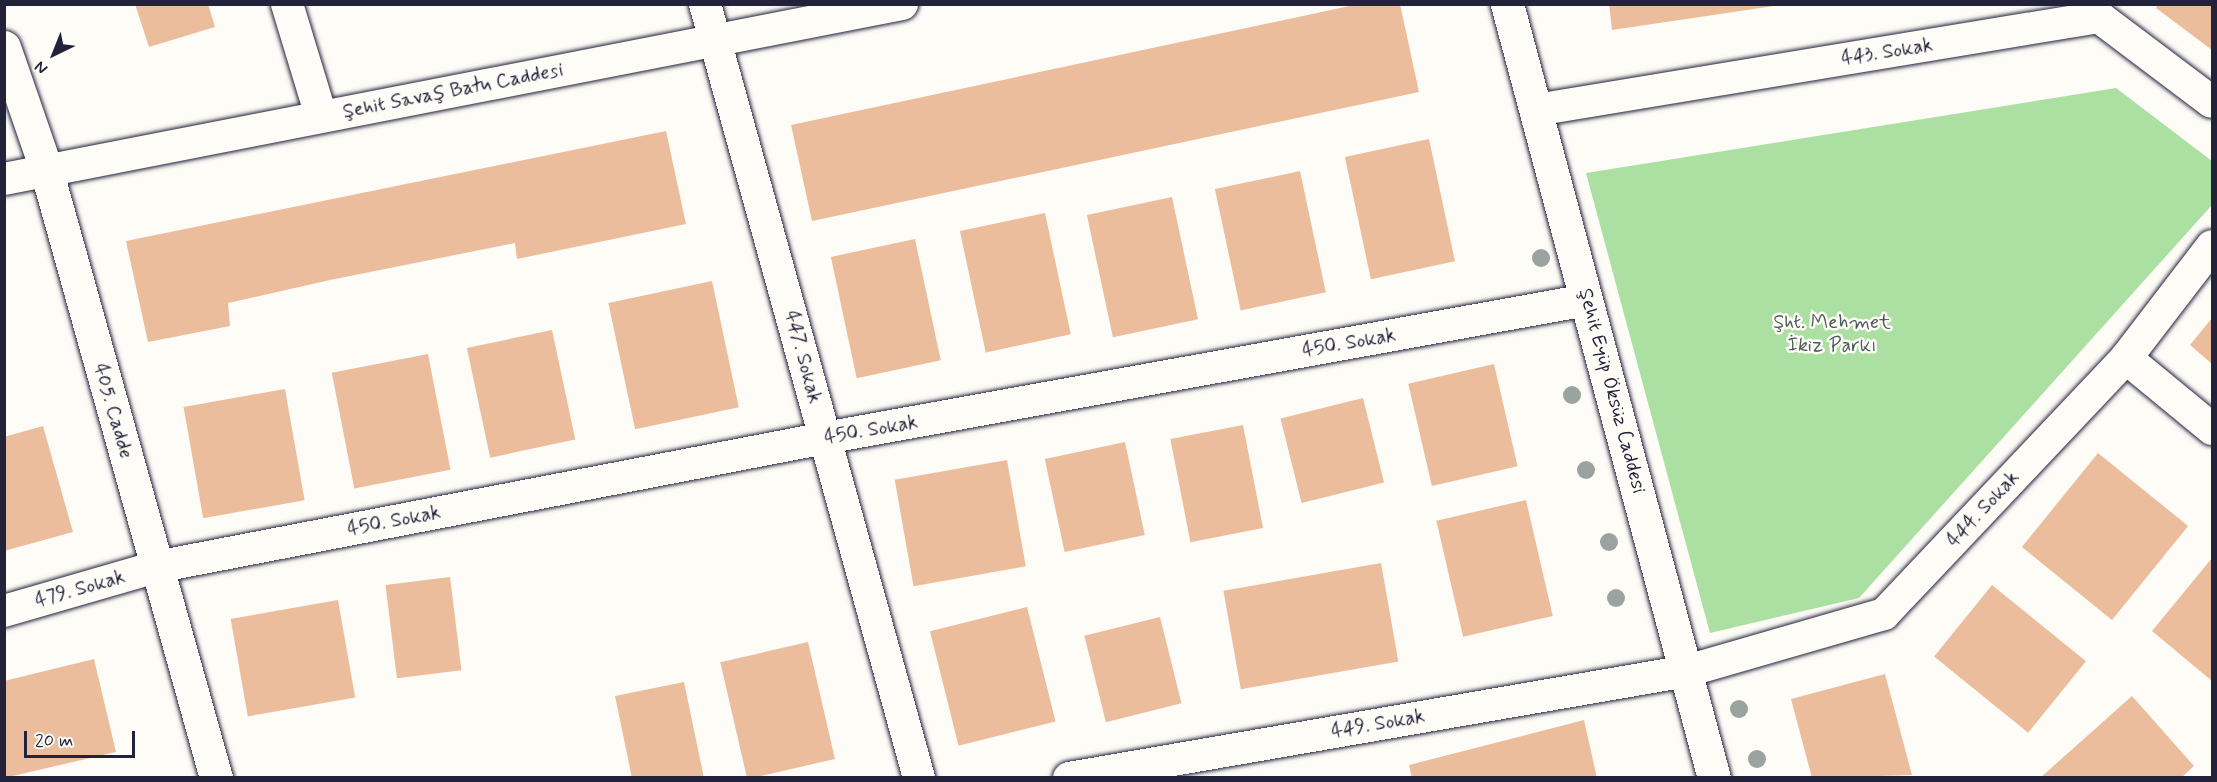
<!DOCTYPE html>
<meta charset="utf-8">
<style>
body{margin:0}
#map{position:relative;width:2217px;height:782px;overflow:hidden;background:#fdfcf7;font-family:Mynerve,sans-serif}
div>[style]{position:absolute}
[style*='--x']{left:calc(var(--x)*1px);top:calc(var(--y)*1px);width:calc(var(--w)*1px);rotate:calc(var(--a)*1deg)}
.green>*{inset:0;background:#ace0a2}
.building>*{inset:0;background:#ecbd9c;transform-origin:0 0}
.roads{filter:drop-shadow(0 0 2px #22223b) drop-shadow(0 0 2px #22223b)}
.minor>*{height:32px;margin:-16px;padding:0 16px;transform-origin:16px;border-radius:16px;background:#fdfcf7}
.tertiary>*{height:33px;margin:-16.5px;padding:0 16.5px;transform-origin:16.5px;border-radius:16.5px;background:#fdfcf7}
.trees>*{width:18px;height:18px;margin:-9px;border-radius:50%;background:#9ba3a1}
span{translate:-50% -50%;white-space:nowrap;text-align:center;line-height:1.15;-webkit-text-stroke:5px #fdfcf7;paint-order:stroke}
.street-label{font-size:20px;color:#22223b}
.park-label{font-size:20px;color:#4b5b5a}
.frame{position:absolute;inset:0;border:6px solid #22223b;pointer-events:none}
.north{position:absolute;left:24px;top:24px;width:60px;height:60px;-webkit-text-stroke:4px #fdfcf7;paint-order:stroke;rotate:223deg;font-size:16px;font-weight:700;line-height:24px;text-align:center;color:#22223b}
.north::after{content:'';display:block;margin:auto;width:21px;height:27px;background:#22223b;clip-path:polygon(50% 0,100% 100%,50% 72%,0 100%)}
.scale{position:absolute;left:24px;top:731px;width:111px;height:27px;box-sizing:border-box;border:3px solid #22223b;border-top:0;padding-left:8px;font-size:18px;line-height:21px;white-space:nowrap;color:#22223b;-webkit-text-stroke:4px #fdfcf7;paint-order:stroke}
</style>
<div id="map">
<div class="green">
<i style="clip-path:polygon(2116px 88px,2212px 161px,2212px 205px,1859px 598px,1710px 633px,1586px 173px)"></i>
</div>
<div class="building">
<i style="clip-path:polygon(135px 4px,208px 4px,215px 27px,149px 47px)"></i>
<i style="clip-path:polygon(1359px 4px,1400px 4px,1419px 92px,812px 221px,791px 125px)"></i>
<i style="clip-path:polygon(1609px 4px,1774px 4px,1774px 6px,1612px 30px)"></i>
<i style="clip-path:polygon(2158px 4px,2212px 4px,2212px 50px,2156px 8px)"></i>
<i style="clip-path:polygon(666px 131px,686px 224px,517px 259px,515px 243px,330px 280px,228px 303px,230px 326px,148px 342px,126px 241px)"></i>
<i style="left:1429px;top:139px;width:125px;height:86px;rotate:78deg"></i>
<i style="left:1300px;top:171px;width:124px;height:87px;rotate:78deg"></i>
<i style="left:1172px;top:197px;width:125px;height:87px;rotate:78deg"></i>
<i style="left:1045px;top:213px;width:124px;height:87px;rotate:78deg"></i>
<i style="left:915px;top:239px;width:124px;height:86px;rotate:78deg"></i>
<i style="left:712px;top:281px;width:129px;height:106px;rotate:78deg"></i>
<i style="clip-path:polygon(2212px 318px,2212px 364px,2190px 345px)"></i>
<i style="left:552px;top:330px;width:112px;height:87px;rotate:78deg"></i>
<i style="left:428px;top:354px;width:118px;height:98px;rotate:79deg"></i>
<i style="left:1494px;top:364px;width:105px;height:88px;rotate:77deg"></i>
<i style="left:285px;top:389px;width:113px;height:103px;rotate:80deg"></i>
<i style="left:1363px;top:398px;width:87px;height:85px;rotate:76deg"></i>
<i style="left:1243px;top:425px;width:105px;height:74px;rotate:79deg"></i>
<i style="clip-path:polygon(43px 426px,73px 532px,4px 551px,4px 437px)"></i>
<i style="left:1125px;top:442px;width:95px;height:82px;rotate:78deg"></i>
<i style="left:2098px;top:453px;width:116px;height:121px;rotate:39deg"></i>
<i style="left:1007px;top:460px;width:108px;height:114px;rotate:80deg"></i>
<i style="left:1526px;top:500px;width:119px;height:92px;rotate:77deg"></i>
<i style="clip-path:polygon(2212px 558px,2212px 681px,2152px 631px)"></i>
<i style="left:1381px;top:563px;width:100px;height:160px;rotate:80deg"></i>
<i style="left:450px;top:577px;width:94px;height:65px;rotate:83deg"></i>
<i style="left:1992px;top:585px;width:121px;height:92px;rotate:39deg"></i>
<i style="left:338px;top:600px;width:99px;height:109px;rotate:80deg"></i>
<i style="left:1027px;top:607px;width:118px;height:100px;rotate:76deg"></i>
<i style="left:1160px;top:617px;width:89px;height:78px;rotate:76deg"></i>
<i style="left:808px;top:642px;width:120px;height:90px;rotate:77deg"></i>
<i style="clip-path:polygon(94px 659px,116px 752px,4px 778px,4px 681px)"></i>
<i style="clip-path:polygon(1885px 674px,1912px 775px,1812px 778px,1791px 699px)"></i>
<i style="clip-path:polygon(684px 682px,704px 778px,632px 778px,615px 696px)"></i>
<i style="clip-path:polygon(2132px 696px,2194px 766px,2181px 778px,2040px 778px)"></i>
<i style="clip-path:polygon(1584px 720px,1597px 778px,1412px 778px,1409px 765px)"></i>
</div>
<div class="roads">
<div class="minor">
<i style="--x:287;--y:4;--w:117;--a:73.1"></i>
<i style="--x:705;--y:4;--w:803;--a:74.54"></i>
<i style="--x:1536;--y:110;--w:571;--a:-9.38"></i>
<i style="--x:2099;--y:17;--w:141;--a:37"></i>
<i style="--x:4;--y:179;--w:915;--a:-11.03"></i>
<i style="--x:2126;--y:358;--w:112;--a:39.5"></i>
<i style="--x:4;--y:611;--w:158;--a:-16.1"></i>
<i style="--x:156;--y:567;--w:681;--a:-10.91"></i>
<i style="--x:825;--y:438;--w:774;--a:-10.27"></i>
<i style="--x:1069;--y:778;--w:627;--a:-9.82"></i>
<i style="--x:1687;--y:671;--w:205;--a:-16.1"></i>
<i style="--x:1884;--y:614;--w:352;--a:-46.6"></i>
<i style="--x:2126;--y:358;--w:141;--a:-52.5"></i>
</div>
<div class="tertiary">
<i style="--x:1507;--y:4;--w:801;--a:75.03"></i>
<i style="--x:4;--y:47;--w:129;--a:71"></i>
<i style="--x:46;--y:169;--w:632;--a:74.4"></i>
</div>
</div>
<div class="trees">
<i style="left:1541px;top:258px"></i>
<i style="left:1572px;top:395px"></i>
<i style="left:1586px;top:470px"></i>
<i style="left:1609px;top:542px"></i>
<i style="left:1616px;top:598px"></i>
<i style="left:1739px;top:709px"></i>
<i style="left:1757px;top:759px"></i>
</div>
<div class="street-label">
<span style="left:1887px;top:52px;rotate:-9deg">443. Sokak</span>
<span style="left:453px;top:91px;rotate:-11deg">Şehit Savaş Batu Caddesi</span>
<span style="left:1349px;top:343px;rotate:-10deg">450. Sokak</span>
<span style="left:803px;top:357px;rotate:75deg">447. Sokak</span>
<span style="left:1612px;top:391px;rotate:75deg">Şehit Eyüp Öksüz Caddesi</span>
<span style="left:113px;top:411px;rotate:74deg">405. Cadde</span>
<span style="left:871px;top:430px;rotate:-10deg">450. Sokak</span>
<span style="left:1983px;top:509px;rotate:-47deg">444. Sokak</span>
<span style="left:394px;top:521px;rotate:-11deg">450. Sokak</span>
<span style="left:80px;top:589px;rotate:-16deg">479. Sokak</span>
<span style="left:1378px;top:724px;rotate:-10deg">449. Sokak</span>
</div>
<div class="park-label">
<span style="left:1832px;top:334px">Şht. Mehmet<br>İkiz Parkı</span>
</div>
<div class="frame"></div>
<div class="north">N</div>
<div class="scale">20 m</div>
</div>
